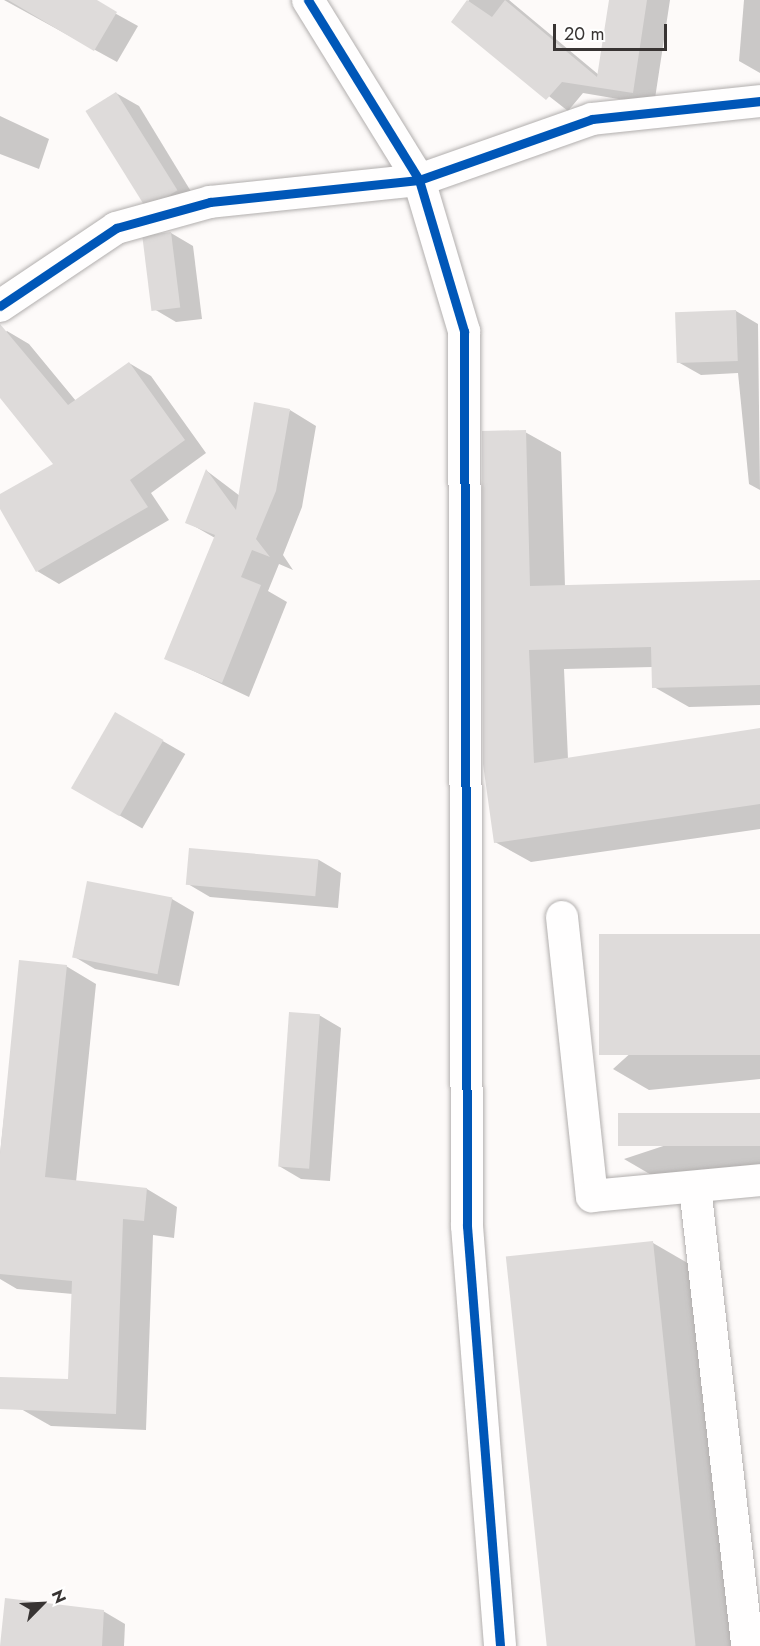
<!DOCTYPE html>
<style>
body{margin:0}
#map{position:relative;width:760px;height:1646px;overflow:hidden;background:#fdfaf9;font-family:Jost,sans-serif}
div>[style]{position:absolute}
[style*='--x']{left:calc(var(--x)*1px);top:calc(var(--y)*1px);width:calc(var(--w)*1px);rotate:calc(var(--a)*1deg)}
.shadow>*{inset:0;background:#0003;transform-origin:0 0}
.building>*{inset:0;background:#dedbda;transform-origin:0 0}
.roads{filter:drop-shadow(0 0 2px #b2afae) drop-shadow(0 0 2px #b2afae)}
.minor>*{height:32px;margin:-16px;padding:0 16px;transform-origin:16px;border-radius:16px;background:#fffefe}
.cycleway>*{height:9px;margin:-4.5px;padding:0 4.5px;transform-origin:4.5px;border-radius:4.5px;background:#0057b8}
span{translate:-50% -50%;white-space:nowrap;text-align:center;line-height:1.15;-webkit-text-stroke:4.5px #fff;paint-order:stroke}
.north{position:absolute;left:12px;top:1574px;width:60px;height:60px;-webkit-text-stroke:4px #fff;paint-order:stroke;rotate:66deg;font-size:16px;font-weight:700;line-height:24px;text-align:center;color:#383433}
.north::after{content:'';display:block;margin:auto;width:21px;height:27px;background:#383433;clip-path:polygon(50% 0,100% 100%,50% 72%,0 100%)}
.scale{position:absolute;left:553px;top:24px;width:114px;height:27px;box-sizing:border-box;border:3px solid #383433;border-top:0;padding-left:8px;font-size:18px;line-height:21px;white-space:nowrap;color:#383433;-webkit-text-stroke:4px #fff;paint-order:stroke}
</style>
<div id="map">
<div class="shadow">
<i style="clip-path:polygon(4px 0,91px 0,138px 26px,117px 62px)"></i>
<i style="clip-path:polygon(469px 0,509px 0,599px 75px,611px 0,670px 0,654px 105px,583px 93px,568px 111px,453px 21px)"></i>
<i style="clip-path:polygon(744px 0,760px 0,760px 73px,739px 61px)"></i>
<i style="clip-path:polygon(116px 93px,139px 106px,198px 203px,165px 214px,142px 201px)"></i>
<i style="clip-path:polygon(0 116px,49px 139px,39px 169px,0 154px)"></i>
<i style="clip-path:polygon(171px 233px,193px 246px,202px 319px,176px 322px,154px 309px)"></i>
<i style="clip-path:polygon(736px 311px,758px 324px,760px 490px,749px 484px,738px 373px,701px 375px,678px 362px)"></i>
<i style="clip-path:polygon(7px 331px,29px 344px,76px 401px,129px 363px,151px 376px,206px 453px,151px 493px,169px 520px,59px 584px,37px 571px,0 506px,0 496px,56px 464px,0 396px,0 337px)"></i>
<i style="clip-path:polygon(290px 410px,316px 426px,302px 507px,283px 555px,293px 570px,279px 564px,268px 591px,287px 602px,249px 697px,166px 658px,215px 538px,187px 522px,207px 471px,240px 496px)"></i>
<i style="clip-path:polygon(525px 432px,561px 452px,565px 587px,760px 582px,760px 705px,689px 707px,654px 687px,653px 667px,564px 669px,568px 759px,760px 729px,760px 829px,531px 862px,495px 842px)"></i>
<i style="left:116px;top:714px;width:80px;height:86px;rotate:30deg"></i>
<i style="clip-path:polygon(319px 860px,341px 873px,338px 908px,210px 897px,188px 884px)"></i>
<i style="clip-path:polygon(88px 883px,172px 899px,194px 912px,179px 986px,95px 969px,73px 956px)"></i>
<i style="clip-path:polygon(760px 936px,760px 1079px,649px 1090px,613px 1069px)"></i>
<i style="clip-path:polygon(21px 961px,66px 966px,96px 984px,76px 1182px,147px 1189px,177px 1207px,174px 1238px,153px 1235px,146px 1430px,51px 1426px,21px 1409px,69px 1381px,73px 1294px,17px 1289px,0 1279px,0 1154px)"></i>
<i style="clip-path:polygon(319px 1015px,341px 1028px,330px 1181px,301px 1179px,279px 1166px)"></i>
<i style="clip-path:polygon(760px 1114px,760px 1170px,660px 1180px,624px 1159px)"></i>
<i style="clip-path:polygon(653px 1243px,691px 1265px,733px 1646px,550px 1646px)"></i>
<i style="clip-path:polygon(103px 1611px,125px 1624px,124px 1646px,1px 1646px)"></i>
</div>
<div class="building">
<i style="clip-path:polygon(8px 0,97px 0,117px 12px,94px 51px)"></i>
<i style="clip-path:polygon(467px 0,492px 17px,505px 0,597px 77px,609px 0,647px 0,633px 93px,562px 82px,546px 100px,451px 22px)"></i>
<i style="left:116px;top:92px;width:116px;height:36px;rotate:58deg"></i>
<i style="left:171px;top:232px;width:76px;height:29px;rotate:83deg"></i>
<i style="left:736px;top:310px;width:51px;height:61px;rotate:88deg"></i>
<i style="clip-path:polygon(0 324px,68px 405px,129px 362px,185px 440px,130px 480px,148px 507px,36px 572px,0 509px,0 494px,53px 464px,0 398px)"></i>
<i style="clip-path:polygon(254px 402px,290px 409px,276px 491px,256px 539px,270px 557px,252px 550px,241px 577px,261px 585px,222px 683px,164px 659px,215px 535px,185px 523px,206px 469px,236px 510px)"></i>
<i style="clip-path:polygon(526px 430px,530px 586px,760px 580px,760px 685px,652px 688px,651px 647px,529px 650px,534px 763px,760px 728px,760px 804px,494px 843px,483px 764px,482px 431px)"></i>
<i style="left:115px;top:712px;width:56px;height:88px;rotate:30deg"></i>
<i style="left:189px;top:848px;width:130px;height:37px;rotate:5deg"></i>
<i style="left:87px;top:881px;width:87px;height:78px;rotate:11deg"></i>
<i style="left:760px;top:934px;width:121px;height:161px;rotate:90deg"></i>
<i style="clip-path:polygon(19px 960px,67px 965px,45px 1177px,147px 1188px,144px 1221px,123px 1219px,116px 1414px,0 1409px,0 1377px,68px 1379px,72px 1281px,0 1274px,0 1154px)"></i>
<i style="left:289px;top:1012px;width:31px;height:155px;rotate:4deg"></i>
<i style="left:760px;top:1113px;width:33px;height:142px;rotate:90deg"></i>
<i style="left:653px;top:1241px;width:407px;height:148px;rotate:84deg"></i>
<i style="clip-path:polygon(5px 1598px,104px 1610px,102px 1646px,0 1646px)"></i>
</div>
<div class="roads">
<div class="minor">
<i style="--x:308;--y:0;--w:211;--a:58.3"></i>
<i style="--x:419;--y:180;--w:158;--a:73.4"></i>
<i style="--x:464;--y:331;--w:895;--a:89.81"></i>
<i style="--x:467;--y:1226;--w:421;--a:85.5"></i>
<i style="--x:0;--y:306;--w:140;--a:-33.9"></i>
<i style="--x:116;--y:228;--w:98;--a:-15.5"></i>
<i style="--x:210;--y:202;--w:210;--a:-6"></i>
<i style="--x:419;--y:180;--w:183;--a:-19.4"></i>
<i style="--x:592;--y:119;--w:169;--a:-6.1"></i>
<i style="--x:562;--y:917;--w:281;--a:83.9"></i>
<i style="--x:592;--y:1196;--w:169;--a:-5.4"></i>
<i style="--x:695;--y:1187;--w:462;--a:83.5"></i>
</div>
</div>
<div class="cycleway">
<i style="--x:308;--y:0;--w:211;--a:58.3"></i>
<i style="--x:419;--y:180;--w:158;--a:73.4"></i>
<i style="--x:464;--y:331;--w:895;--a:89.81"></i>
<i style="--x:467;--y:1226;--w:421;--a:85.5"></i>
<i style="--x:0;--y:306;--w:140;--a:-33.9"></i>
<i style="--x:116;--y:228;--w:98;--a:-15.5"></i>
<i style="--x:210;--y:202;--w:210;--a:-6"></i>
<i style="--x:419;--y:180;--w:183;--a:-19.4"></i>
<i style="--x:592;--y:119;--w:169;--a:-6.1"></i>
</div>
<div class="north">N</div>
<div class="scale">20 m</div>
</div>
